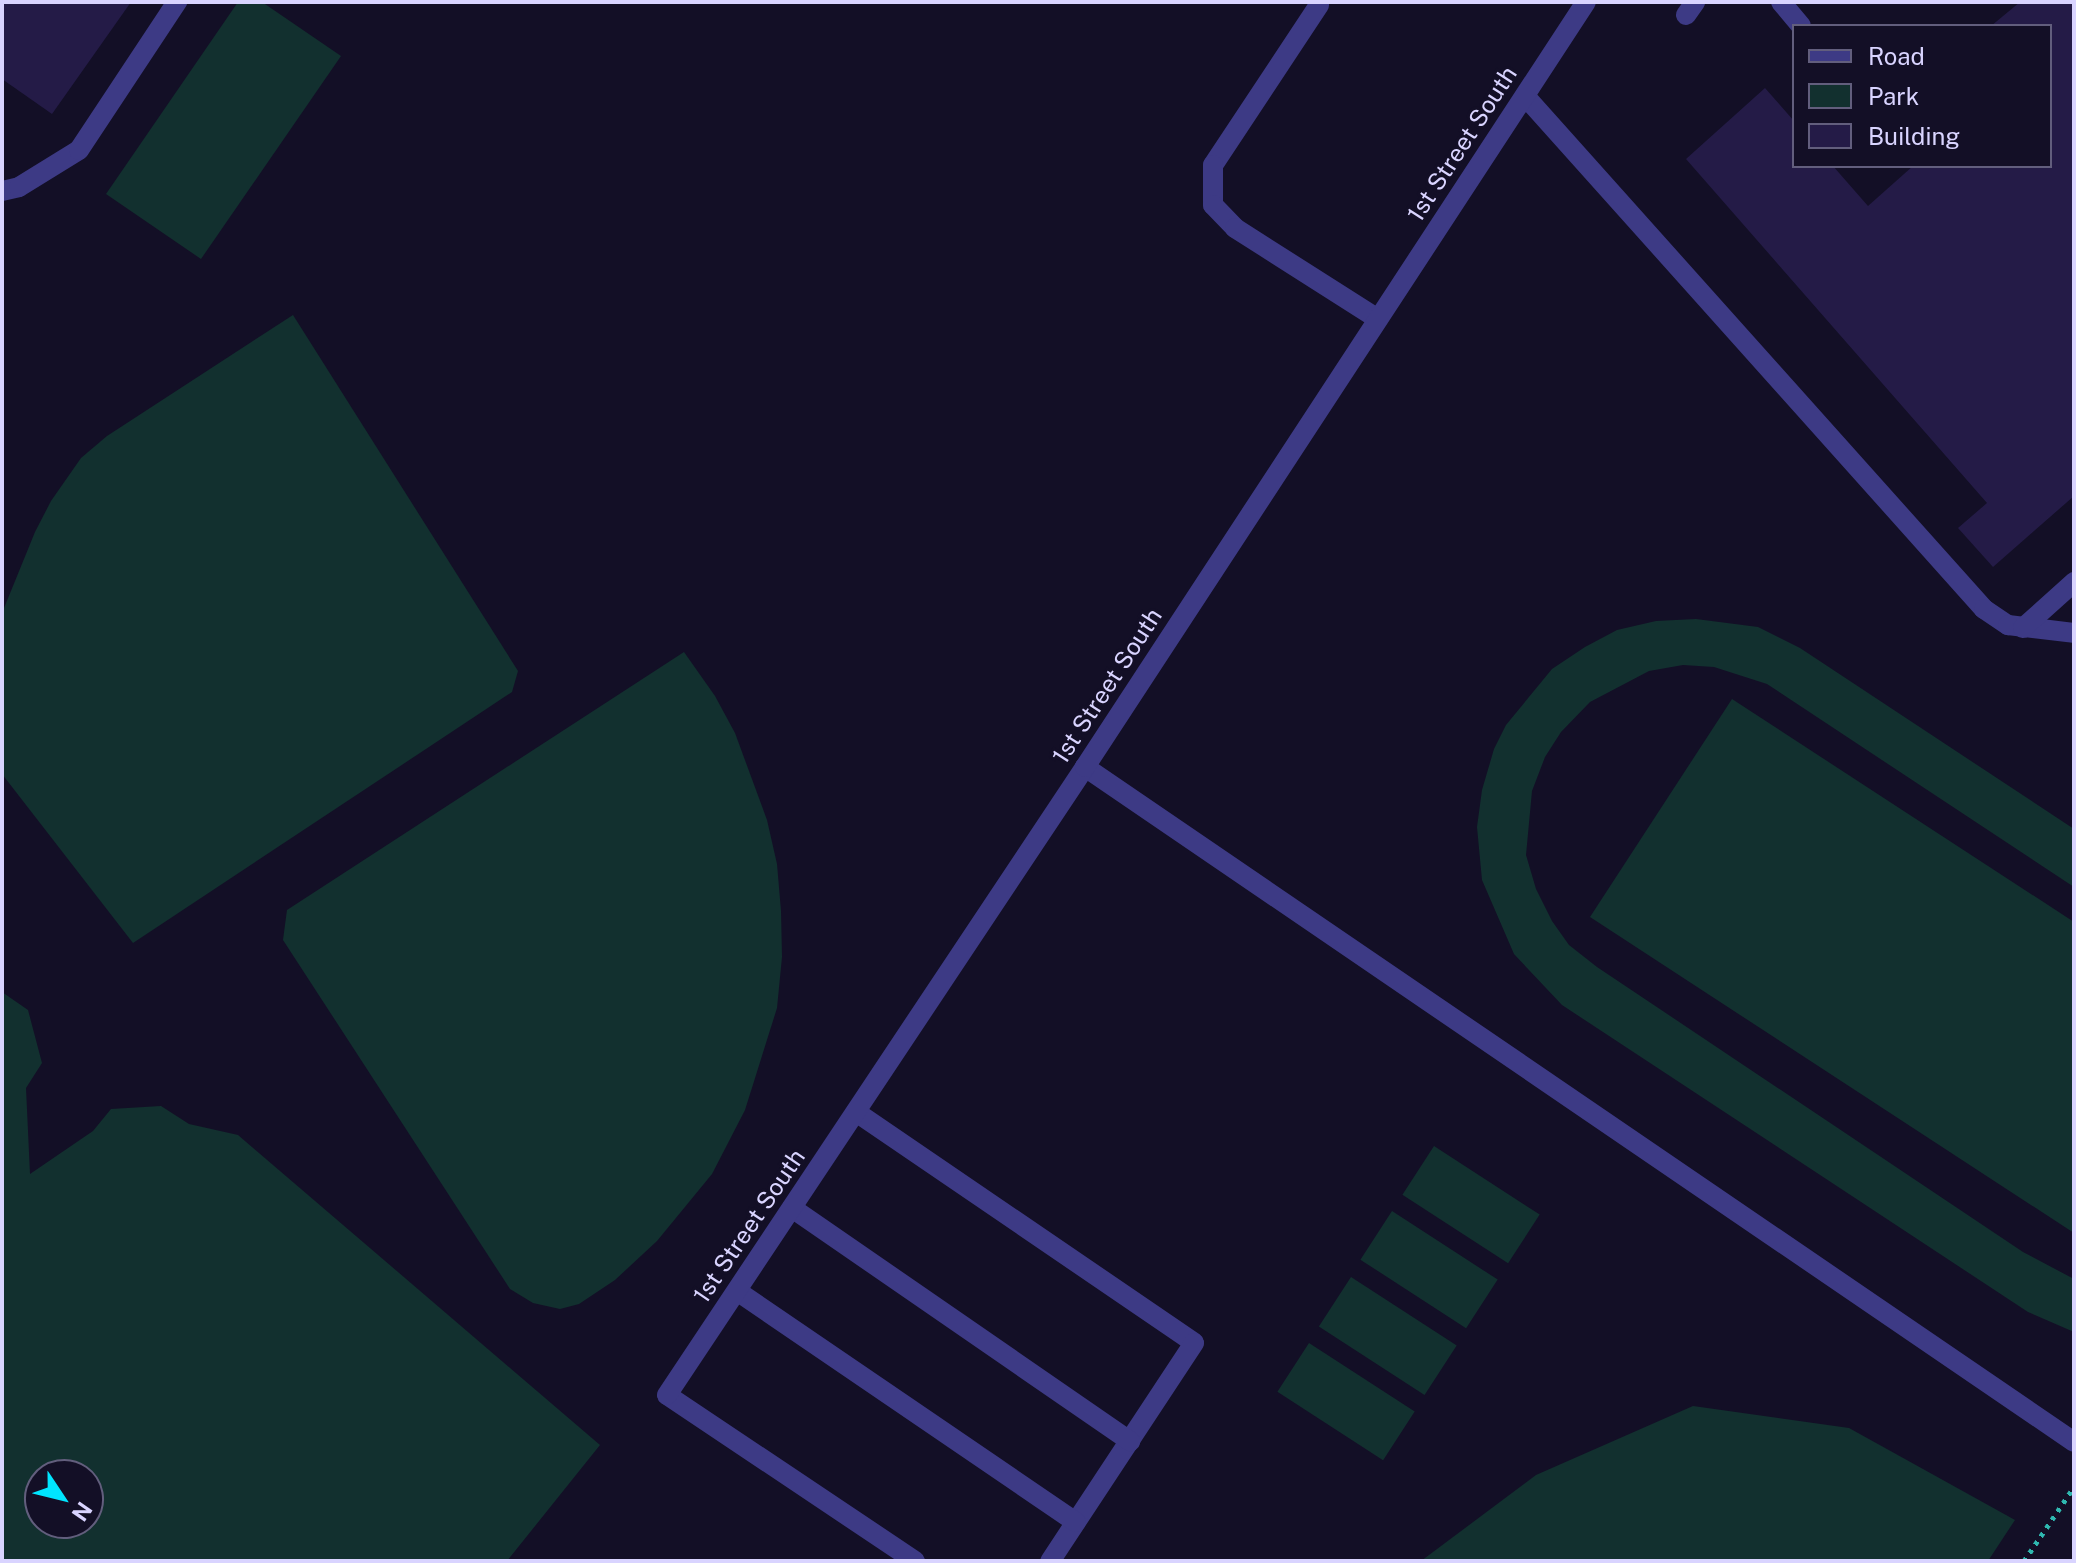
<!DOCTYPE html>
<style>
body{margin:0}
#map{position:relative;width:2076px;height:1563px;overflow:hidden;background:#130f26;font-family:"Public Sans",sans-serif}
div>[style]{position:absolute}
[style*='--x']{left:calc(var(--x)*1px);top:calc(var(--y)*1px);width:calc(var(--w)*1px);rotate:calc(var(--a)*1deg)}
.green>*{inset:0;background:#12302f;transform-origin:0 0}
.building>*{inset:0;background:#241b47}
.path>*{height:5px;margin-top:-2.5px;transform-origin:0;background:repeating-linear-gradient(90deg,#2fb8b0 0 4px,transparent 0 10px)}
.minor>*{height:20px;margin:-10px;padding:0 10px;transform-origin:10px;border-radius:10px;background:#3d3a85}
span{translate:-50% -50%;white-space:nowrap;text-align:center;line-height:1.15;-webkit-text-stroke:6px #130f26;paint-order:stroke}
.street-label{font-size:24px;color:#d9d4ff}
.frame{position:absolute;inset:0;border:4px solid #d9d4ff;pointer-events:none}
.legend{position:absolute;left:1792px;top:24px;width:260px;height:144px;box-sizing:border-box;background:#130f26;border:2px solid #625e7d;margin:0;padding:10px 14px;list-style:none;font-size:24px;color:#d9d4ff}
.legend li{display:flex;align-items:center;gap:16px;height:40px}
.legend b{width:40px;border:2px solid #625e7d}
.north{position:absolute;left:24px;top:1459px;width:80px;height:80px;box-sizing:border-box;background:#130f26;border:2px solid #625e7d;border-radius:50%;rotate:125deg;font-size:22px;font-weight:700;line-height:32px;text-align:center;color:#d9d4ff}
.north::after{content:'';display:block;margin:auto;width:28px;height:36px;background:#00e5ff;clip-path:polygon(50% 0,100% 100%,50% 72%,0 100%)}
</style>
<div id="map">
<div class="green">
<i style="clip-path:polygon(238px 2px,262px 2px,341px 56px,201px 259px,106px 194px)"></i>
<i style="clip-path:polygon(293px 315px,518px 671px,512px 692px,133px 943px,2px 774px,2px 613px,35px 532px,51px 501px,81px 458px,107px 436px)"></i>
<i style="clip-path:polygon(1696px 619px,1758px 627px,1800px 648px,2074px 829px,2074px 887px,1767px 684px,1714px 667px,1683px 665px,1649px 671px,1590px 702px,1561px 732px,1545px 757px,1532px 791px,1526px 855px,1536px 889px,1552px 921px,1569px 945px,1597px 967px,2023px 1252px,2074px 1279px,2074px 1332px,2028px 1312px,1562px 1005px,1514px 954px,1482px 880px,1477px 827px,1482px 790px,1494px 749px,1506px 725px,1552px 669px,1585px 647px,1617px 630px,1656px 621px)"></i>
<i style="clip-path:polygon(684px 652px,715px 696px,735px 733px,767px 820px,777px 864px,781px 911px,782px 957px,777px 1008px,745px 1110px,712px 1174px,657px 1241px,615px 1280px,579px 1304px,560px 1309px,533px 1303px,510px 1289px,283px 940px,287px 910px)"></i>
<i style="clip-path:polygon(1732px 699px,2074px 922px,2074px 1233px,1590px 917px)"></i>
<i style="clip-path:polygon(evenodd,2px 992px,28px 1010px,42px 1063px,26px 1088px,30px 1174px,93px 1131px,111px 1109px,161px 1106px,189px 1124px,238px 1135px,600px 1445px,507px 1561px,2px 1561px,2px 992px,40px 1475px,88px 1475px,88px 1523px,40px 1523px,40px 1475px)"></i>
<i style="left:1434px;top:1146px;width:126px;height:58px;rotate:33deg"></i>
<i style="left:1392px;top:1211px;width:126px;height:58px;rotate:33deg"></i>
<i style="left:1351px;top:1277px;width:126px;height:59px;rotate:33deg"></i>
<i style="left:1309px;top:1343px;width:126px;height:58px;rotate:33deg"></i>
<i style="clip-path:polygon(1693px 1406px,1849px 1428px,2015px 1520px,1988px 1561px,1421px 1561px,1536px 1475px)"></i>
</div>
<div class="building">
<i style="clip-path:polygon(2px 2px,131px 2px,52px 114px,2px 79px)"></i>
<i style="clip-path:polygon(2020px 2px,2074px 2px,2074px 496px,1993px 567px,1958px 528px,1987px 503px,1686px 159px,1765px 88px,1794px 121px,1794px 166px,1833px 166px,1868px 206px,1913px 166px,2050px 166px,2050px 26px,1991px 26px)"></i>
</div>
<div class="path">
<i style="--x:2024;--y:1561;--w:89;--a:-56"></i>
</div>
<div class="minor">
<i style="--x:1781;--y:2;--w:31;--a:50"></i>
<i style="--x:1319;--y:5;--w:192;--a:123.5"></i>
<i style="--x:1213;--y:165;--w:40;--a:90"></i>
<i style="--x:1213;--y:205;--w:32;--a:46"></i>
<i style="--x:1235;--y:228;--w:169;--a:32.5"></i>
<i style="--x:1686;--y:15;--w:16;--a:-55"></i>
<i style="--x:1525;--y:96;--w:688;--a:48.18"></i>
<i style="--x:1984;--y:609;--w:29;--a:34"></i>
<i style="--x:2008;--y:625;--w:66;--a:6.9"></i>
<i style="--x:2;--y:191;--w:17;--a:-13"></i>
<i style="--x:19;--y:187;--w:70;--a:-31.7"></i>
<i style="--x:79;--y:150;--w:178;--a:-56.5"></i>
<i style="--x:2023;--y:628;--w:69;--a:-42"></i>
<i style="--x:1085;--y:767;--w:1197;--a:34.31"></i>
<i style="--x:856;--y:1112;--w:409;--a:34.3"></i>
<i style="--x:1194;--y:1343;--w:261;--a:123.4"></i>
<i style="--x:792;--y:1208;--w:411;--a:34.6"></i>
<i style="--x:737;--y:1291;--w:410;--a:34.3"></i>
<i style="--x:915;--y:1561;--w:298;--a:-146.2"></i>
<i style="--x:667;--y:1395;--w:754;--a:-56.35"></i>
<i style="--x:1085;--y:767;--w:914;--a:-56.78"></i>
</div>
<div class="street-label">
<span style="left:1462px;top:144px;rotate:-57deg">1st Street South</span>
<span style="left:1107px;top:686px;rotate:-57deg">1st Street South</span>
<span style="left:749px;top:1226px;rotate:-56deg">1st Street South</span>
</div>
<div class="frame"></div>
<ul class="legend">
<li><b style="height:10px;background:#3d3a85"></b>Road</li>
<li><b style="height:22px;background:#12302f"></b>Park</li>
<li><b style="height:22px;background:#241b47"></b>Building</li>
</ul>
<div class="north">N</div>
</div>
